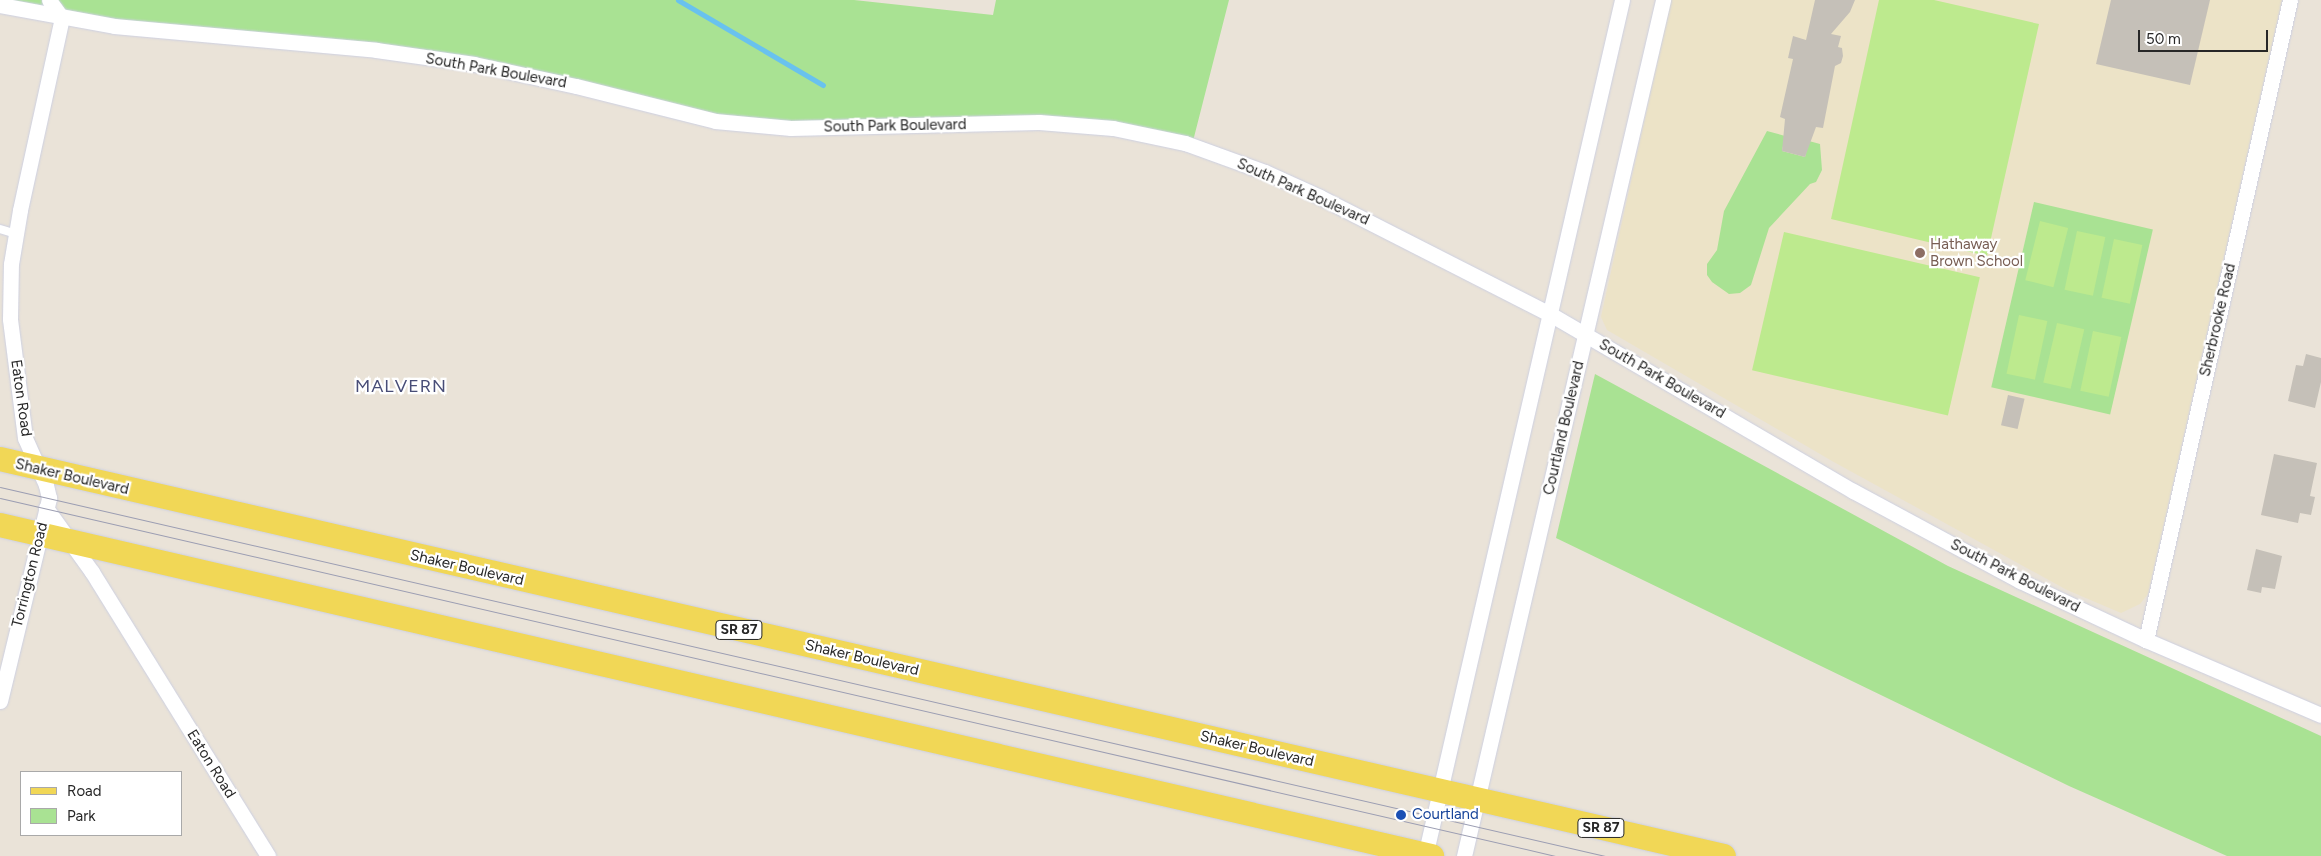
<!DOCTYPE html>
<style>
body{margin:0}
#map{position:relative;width:2321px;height:856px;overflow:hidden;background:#eae3d8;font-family:Figtree,sans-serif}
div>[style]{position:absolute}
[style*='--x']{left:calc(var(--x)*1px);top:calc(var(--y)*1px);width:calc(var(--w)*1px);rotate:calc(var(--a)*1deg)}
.education>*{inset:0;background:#ece3c7}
.green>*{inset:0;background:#a9e293;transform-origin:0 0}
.pitch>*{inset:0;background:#bdea8e;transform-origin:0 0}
.stream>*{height:5px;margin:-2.5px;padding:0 2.5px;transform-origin:2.5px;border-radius:2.5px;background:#69c2ee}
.building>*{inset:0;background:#c5c0b8;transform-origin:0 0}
.roads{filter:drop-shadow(0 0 1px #cdd0e1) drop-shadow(0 0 1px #cdd0e1)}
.service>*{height:8px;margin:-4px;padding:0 4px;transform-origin:4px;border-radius:4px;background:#fff}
.minor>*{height:15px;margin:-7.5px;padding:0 7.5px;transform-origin:7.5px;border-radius:7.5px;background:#fff}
.primary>*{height:24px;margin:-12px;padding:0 12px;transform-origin:12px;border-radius:12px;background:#f1d756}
.tram>*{height:1px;margin:-0.5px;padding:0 0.5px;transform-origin:0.5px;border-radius:0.5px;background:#9b9db2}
.dots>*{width:14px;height:14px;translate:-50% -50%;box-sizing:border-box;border:2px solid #fff;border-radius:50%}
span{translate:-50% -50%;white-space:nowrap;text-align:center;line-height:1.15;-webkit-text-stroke:4.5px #fff;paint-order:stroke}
.shield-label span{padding:1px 4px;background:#fff;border:1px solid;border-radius:4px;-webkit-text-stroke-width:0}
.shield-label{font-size:14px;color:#272727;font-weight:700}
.street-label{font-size:15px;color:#272727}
.education-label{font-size:15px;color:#785e54}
.left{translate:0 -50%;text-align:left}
.transit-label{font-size:15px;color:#164399}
.quarter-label{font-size:18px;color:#484d77;letter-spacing:1px}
.legend{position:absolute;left:20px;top:771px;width:162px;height:65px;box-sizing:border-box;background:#fff;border:1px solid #a9a9a9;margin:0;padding:6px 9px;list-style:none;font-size:15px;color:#272727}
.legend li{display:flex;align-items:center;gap:10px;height:25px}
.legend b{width:25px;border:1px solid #a9a9a9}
.scale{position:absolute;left:2138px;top:30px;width:130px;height:22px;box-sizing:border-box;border:2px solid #272727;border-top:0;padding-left:6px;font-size:15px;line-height:18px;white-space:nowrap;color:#272727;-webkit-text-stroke:4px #fff;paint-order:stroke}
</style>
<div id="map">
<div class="education">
<i style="clip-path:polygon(1671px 0,2282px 0,2148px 594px,2140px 604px,2121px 613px,2067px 590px,1832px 461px,1607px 330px,1601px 317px)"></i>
</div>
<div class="green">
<i style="clip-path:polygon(0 0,854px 0,993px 15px,996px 0,1229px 0,1192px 145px,1113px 128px,715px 121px,474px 64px,222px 37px)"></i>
<i style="clip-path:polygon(1767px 131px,1785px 136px,1782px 151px,1805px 157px,1809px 141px,1820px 144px,1822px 170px,1816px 182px,1810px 184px,1769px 228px,1751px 285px,1740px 293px,1729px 294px,1712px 282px,1707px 275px,1707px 264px,1717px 250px,1724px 211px)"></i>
<i style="left:2034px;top:202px;width:122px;height:190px;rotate:13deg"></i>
<i style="clip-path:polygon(1595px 374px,1948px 566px,2321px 736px,2321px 856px,2227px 856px,2069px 786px,1556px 538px)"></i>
</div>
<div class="pitch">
<i style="clip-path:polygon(1879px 0,1934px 0,2039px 24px,1987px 256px,1831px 219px)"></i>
<i style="left:2040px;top:221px;width:29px;height:61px;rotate:14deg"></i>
<i style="left:2077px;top:231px;width:29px;height:60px;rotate:12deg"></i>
<i style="left:1784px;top:232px;width:201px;height:142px;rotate:13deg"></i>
<i style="left:2114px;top:239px;width:29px;height:60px;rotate:12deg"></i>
<i style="left:2019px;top:315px;width:29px;height:60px;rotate:12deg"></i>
<i style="left:2057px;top:323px;width:28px;height:61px;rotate:13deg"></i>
<i style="left:2093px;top:331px;width:29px;height:61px;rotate:12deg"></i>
</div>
<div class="stream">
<i style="--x:678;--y:0;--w:168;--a:30.4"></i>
</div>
<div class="building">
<i style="clip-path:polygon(1815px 0,1855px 0,1850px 12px,1831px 34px,1841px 36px,1838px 47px,1842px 48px,1843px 56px,1841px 63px,1835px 66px,1823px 128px,1816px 127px,1805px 157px,1782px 151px,1785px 119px,1780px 117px,1793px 59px,1788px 58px,1793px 36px,1806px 40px)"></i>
<i style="clip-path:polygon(2111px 0,2210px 0,2190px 85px,2096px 64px)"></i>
<i style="clip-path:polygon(2306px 354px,2321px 358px,2321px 382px,2315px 408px,2288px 401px,2296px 365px,2303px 366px)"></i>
<i style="left:2008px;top:395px;width:17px;height:31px;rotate:13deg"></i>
<i style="clip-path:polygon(2274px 454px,2317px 463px,2310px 496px,2315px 497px,2311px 515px,2300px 513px,2298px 523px,2261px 515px)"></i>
<i style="clip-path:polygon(2256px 549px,2282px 556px,2275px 589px,2262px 587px,2261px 593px,2247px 590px)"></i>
</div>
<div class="roads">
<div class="service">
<i style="--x:0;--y:229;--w:17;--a:17"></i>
</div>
<div class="minor">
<i style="--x:0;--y:5;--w:116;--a:10.4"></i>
<i style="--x:114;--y:26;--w:263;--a:5.2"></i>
<i style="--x:376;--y:50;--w:99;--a:8.1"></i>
<i style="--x:474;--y:64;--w:104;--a:12.2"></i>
<i style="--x:576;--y:86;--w:143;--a:14.1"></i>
<i style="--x:715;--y:121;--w:76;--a:5.3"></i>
<i style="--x:791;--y:128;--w:248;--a:-1.4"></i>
<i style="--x:1039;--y:122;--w:74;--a:4.6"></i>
<i style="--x:1113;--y:128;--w:74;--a:11.8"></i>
<i style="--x:1185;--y:143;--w:85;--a:19.9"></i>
<i style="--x:1265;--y:172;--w:60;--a:24.4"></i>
<i style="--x:1320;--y:197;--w:258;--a:27"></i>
<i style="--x:1550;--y:314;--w:351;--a:30.3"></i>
<i style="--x:1853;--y:491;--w:190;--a:28.3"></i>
<i style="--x:2020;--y:581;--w:139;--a:25.1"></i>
<i style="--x:2146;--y:640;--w:190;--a:23.2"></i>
<i style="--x:46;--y:508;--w:79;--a:54.3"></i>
<i style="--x:92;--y:572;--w:334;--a:58.2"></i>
<i style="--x:2146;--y:640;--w:656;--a:-77.32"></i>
<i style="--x:0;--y:701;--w:209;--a:-76.4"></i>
<i style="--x:49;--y:498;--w:13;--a:-103"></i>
<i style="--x:46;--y:485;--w:51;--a:-114.1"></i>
<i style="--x:25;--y:438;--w:120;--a:-97.2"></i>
<i style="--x:10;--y:319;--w:55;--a:-89"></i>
<i style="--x:11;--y:264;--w:55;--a:-80.5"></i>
<i style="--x:20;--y:210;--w:197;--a:-77.7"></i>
<i style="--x:62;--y:18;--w:22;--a:-126"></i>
<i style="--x:1425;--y:856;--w:878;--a:-77.04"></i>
<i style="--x:1464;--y:856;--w:879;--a:-76.91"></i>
</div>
<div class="primary">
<i style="--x:0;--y:459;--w:1769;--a:12.97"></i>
<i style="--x:0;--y:525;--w:1470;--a:13.02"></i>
</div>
</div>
<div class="tram">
<i style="--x:0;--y:487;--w:1647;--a:12.95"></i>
<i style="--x:0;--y:498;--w:1597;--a:12.96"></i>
</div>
<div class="dots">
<i style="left:1920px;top:253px;background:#8d6e63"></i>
<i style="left:1401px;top:815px;background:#1a4fb4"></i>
</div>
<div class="shield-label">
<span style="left:739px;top:630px">SR 87</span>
<span style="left:1601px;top:828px">SR 87</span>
</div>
<div class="street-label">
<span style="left:496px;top:71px;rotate:10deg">South Park Boulevard</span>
<span style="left:895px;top:126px;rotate:-1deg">South Park Boulevard</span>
<span style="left:1303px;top:192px;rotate:24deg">South Park Boulevard</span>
<span style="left:2218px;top:320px;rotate:-77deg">Sherbrooke Road</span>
<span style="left:1662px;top:379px;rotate:30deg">South Park Boulevard</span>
<span style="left:21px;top:398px;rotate:82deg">Eaton Road</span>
<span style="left:1564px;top:428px;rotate:-77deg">Courtland Boulevard</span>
<span style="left:72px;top:477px;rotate:13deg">Shaker Boulevard</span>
<span style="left:467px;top:568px;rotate:13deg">Shaker Boulevard</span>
<span style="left:30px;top:575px;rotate:-76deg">Torrington Road</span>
<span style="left:2015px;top:576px;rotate:27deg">South Park Boulevard</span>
<span style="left:862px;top:658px;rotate:13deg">Shaker Boulevard</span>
<span style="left:1257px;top:749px;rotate:13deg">Shaker Boulevard</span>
<span style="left:211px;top:764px;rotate:58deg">Eaton Road</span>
</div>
<div class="education-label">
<span class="left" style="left:1930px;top:253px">Hathaway<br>Brown School</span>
</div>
<div class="transit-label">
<span class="left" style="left:1412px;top:815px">Courtland</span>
</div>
<div class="quarter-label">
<span style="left:401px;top:386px">MALVERN</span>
</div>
<ul class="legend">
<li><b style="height:6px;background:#f1d756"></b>Road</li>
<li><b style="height:14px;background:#a9e293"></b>Park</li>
</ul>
<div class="scale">50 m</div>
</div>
